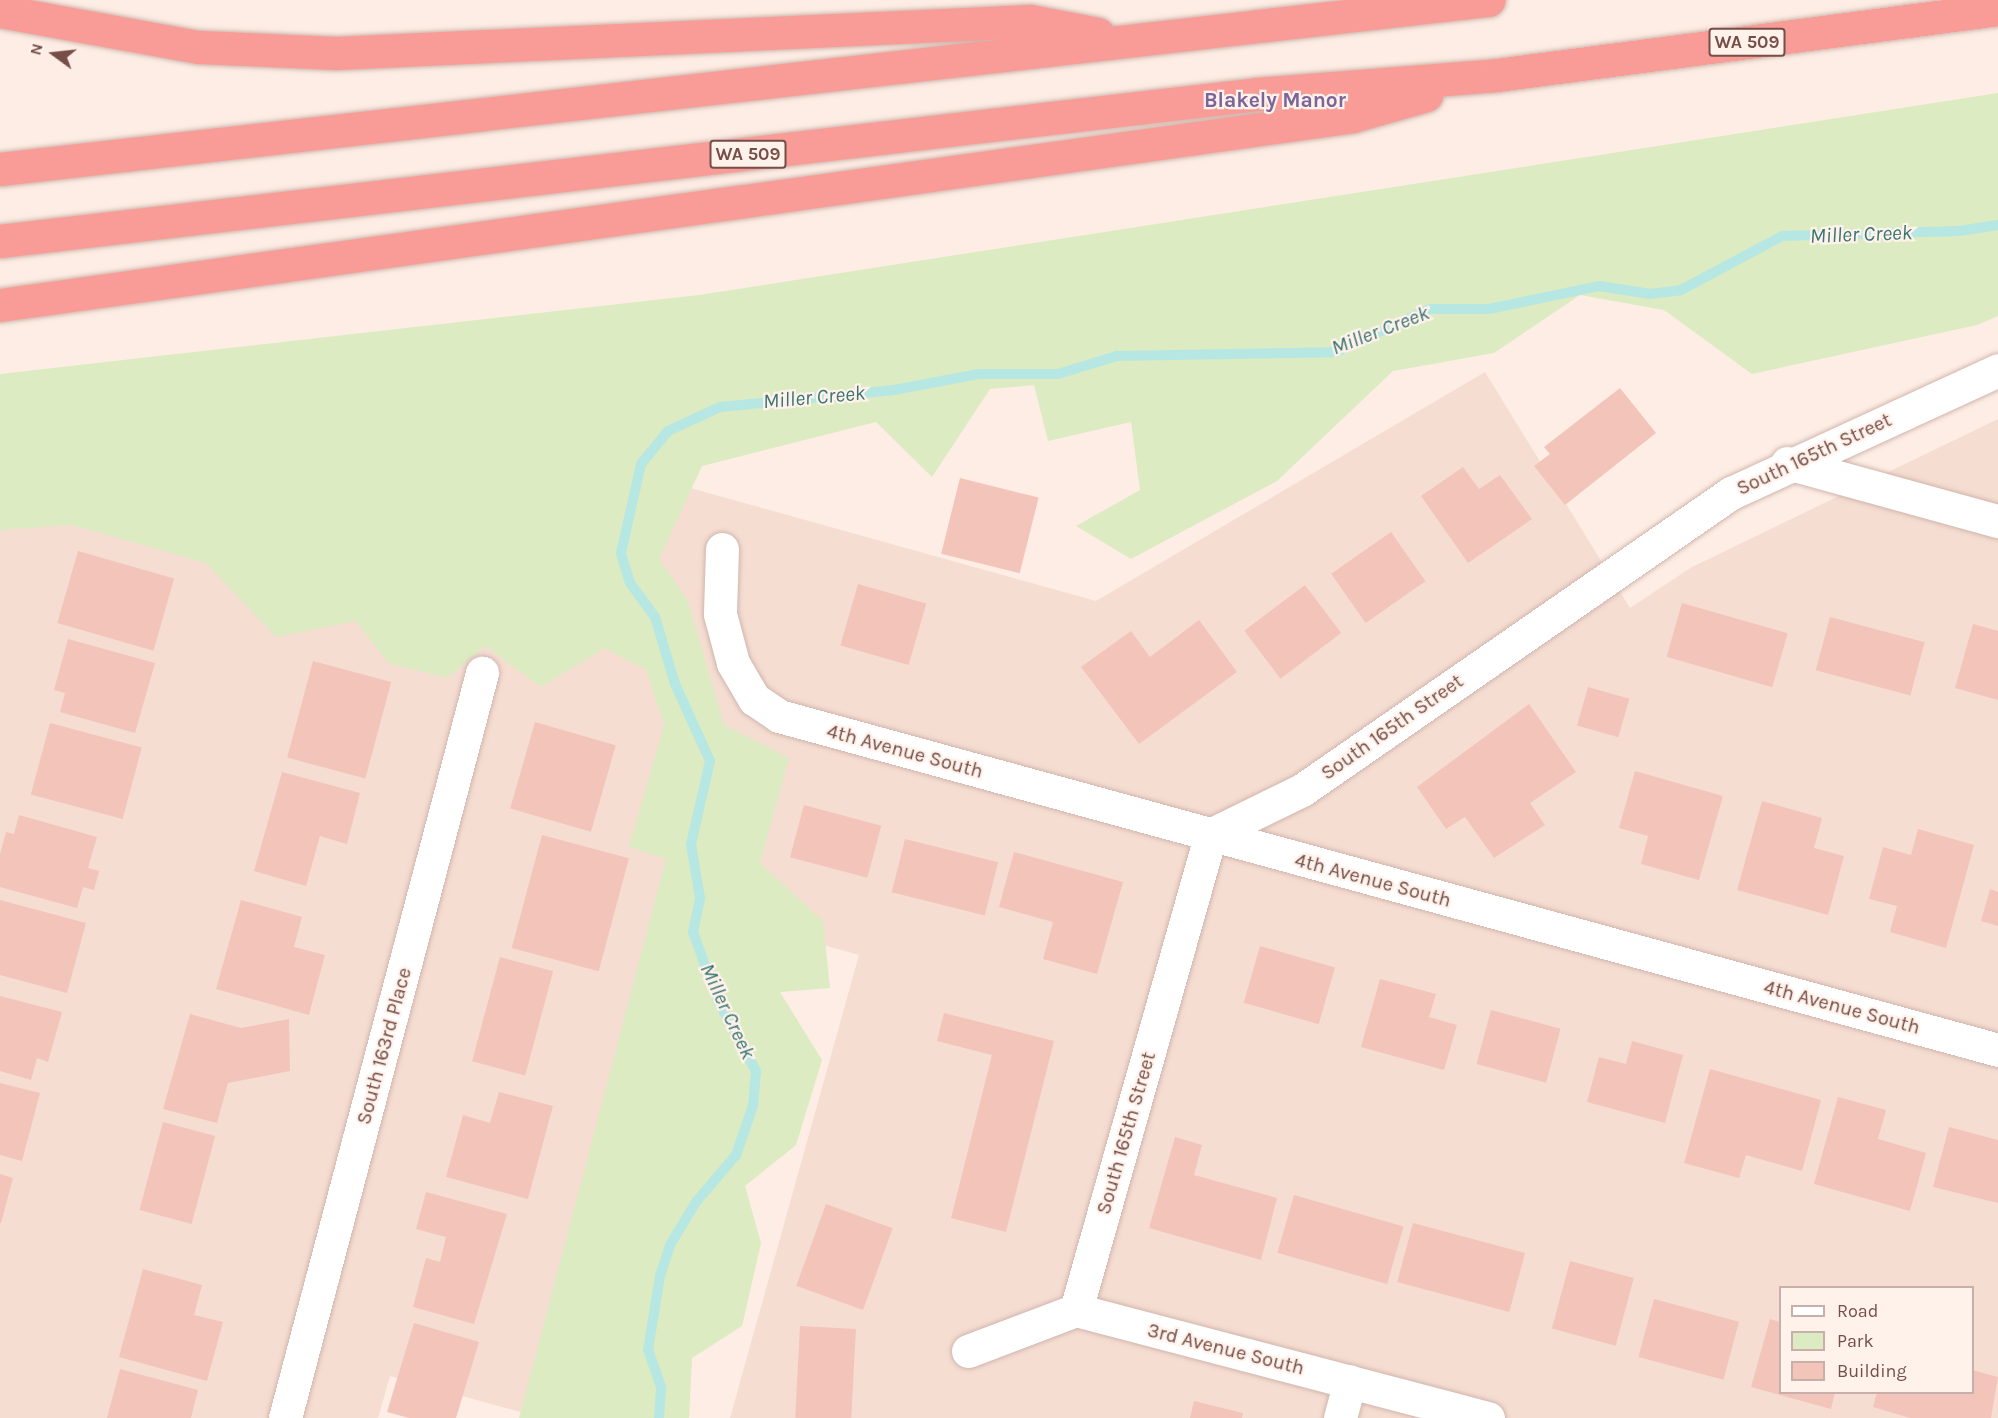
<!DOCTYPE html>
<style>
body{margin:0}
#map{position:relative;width:1998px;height:1418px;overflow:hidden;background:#fdede4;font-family:Karla,sans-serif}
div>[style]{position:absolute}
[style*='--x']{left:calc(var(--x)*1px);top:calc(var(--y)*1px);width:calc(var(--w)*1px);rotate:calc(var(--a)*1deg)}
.residential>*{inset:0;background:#f5ddd2}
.green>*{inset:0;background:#dcebc1}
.stream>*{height:10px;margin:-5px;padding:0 5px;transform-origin:5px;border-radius:5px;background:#b7e7e3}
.building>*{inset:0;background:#f3c4ba;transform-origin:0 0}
.roads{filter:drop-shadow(0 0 2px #d1b5ac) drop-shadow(0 0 2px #d1b5ac)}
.minor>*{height:33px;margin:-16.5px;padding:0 16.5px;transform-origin:16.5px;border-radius:16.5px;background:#fff}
.highway>*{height:33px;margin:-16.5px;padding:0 16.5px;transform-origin:16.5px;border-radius:16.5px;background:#f99c98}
span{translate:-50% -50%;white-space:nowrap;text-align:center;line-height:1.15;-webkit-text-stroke:4.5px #fff2eb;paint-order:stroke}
.shield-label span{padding:2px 4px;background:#fff2eb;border:2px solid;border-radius:4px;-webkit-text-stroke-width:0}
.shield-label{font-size:18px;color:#764e48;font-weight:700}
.street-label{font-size:20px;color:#764e48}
.neighbourhood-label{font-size:21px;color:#7b649a;font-weight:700}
.water-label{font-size:21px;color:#397572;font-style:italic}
.legend{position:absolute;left:1779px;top:1286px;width:195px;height:108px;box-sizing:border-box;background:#fff2eb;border:2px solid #c8b0aa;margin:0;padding:8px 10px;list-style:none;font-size:18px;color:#764e48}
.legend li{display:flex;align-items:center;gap:12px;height:30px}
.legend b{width:30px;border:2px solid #c8b0aa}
.north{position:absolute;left:24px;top:24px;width:60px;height:60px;-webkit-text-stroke:4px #fff2eb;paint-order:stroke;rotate:285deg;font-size:16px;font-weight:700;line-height:24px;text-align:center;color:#764e48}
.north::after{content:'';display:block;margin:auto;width:21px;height:27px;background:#764e48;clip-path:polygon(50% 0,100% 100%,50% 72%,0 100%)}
</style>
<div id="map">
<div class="residential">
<i style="clip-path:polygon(evenodd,1485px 372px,1630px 608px,1692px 567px,1998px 419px,1998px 1418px,730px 1418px,859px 955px,667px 901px,524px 1413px,390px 1376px,378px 1418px,0 1418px,0 505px,310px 382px,1096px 601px,1485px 372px,1780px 1288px,1972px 1288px,1972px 1392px,1780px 1392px,1780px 1288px)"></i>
</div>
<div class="green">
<i style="clip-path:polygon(1998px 93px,1998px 316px,1977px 325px,1752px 374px,1664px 310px,1580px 295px,1494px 353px,1393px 371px,1277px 481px,1131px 559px,1076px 526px,1140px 490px,1131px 422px,1048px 441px,1034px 385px,990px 389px,932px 477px,876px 422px,702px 466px,659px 559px,688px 601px,724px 725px,789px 758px,760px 863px,823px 921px,830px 988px,780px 992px,822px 1060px,796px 1145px,745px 1186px,761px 1243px,742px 1326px,692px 1358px,689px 1418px,519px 1418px,666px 859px,629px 847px,664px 725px,646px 670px,605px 648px,541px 687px,485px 646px,447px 678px,388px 663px,356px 621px,276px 637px,206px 563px,72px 525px,0 530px,0 374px,699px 295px)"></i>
</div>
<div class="stream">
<i style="--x:659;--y:1418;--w:31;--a:-86"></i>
<i style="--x:661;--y:1387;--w:39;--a:-109"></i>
<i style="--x:648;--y:1350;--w:75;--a:-80.8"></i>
<i style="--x:660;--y:1276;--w:33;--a:-72"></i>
<i style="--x:670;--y:1245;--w:50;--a:-58.8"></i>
<i style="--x:696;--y:1202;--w:62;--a:-49.6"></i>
<i style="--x:736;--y:1155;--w:52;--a:-70.9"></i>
<i style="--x:753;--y:1106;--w:35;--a:-85"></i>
<i style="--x:756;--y:1071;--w:80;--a:-118.5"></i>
<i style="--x:718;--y:1001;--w:73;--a:-109.9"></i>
<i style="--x:693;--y:932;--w:35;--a:-78"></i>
<i style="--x:700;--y:898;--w:55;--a:-99.5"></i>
<i style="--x:691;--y:844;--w:85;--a:-77.1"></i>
<i style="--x:710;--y:761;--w:85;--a:-114.4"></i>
<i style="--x:675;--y:684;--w:70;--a:-106.6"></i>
<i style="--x:655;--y:617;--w:42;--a:-126.3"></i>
<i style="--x:630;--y:583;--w:31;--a:-107"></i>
<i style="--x:621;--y:553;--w:91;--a:-77.3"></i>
<i style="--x:641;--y:464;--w:43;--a:-50.7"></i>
<i style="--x:668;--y:431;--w:57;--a:-24.8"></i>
<i style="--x:720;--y:407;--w:175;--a:-5.6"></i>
<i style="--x:894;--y:390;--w:86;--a:-10.7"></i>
<i style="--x:979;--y:374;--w:79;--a:0"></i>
<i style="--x:1058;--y:374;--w:62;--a:-17"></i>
<i style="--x:1117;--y:356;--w:219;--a:-1"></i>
<i style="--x:1336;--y:352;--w:102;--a:-24.8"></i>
<i style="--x:1429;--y:309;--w:60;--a:0"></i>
<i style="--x:1489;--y:309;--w:112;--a:-11.8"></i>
<i style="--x:1599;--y:286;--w:52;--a:8.9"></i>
<i style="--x:1650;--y:294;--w:31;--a:-7"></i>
<i style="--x:1681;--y:290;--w:115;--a:-28.1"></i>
<i style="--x:1782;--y:236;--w:177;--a:-1.6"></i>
<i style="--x:1959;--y:231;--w:39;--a:-9"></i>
</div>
<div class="building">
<i style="clip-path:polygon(1620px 388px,1656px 433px,1565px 505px,1534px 466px,1550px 454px,1544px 447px)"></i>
<i style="clip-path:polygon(1463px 467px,1479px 489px,1500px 475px,1532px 519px,1468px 563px,1421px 496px)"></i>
<i style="left:960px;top:478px;width:81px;height:78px;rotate:14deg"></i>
<i style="left:1391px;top:532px;width:60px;height:73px;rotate:55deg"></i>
<i style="left:78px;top:551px;width:100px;height:75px;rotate:16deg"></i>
<i style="left:858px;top:584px;width:71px;height:64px;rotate:16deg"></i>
<i style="left:1305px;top:585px;width:60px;height:76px;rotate:53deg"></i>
<i style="left:1682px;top:603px;width:110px;height:56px;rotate:16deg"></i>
<i style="left:1830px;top:617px;width:98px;height:55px;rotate:15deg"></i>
<i style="clip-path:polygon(1199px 620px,1237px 672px,1139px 744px,1081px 667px,1131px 631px,1150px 657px)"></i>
<i style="clip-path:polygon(1973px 624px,1998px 631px,1998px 700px,1955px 688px)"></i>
<i style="clip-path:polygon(68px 639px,155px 663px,135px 733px,60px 712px,65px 693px,54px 690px)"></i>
<i style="left:313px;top:661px;width:81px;height:100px;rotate:15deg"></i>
<i style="left:1588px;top:687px;width:43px;height:40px;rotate:16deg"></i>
<i style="clip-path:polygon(1529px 704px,1576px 772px,1530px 803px,1545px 825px,1494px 858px,1465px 817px,1446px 829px,1417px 787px)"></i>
<i style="left:535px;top:722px;width:84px;height:90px;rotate:16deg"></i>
<i style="left:50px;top:723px;width:95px;height:74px;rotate:15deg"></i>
<i style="clip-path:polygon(1635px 771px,1723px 796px,1699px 880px,1641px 864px,1648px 836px,1619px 828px)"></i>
<i style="clip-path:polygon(282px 772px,360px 793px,347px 844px,320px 836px,306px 886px,254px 871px)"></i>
<i style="clip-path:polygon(1762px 801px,1822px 818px,1814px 848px,1844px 856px,1828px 915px,1737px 890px)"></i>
<i style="left:804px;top:805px;width:80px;height:54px;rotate:15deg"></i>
<i style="clip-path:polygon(19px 815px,97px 837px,88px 868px,99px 871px,94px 890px,83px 887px,77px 908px,0 887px,0 854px,6px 832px,14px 834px)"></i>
<i style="clip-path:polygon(1918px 829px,1974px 845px,1946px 948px,1890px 932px,1897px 906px,1869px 899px,1883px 847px,1911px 855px)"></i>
<i style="left:542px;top:835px;width:90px;height:117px;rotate:15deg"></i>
<i style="left:905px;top:839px;width:96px;height:55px;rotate:14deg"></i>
<i style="clip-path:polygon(1014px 852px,1123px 882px,1097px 974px,1043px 959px,1053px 922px,999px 907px)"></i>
<i style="clip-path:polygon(1990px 889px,1998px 892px,1998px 926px,1981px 921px)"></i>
<i style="clip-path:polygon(0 900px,86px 923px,67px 993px,0 975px)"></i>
<i style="clip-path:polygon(241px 900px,302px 917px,294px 947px,325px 955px,309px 1015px,216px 989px)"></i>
<i style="left:1260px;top:946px;width:78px;height:59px;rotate:16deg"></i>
<i style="left:500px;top:957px;width:55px;height:108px;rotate:15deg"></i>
<i style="clip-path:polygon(1380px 979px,1436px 994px,1429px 1017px,1457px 1025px,1444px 1070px,1361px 1047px)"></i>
<i style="clip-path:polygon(0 996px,62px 1012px,48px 1062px,37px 1058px,31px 1080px,0 1071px)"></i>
<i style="left:1491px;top:1010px;width:72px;height:56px;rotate:15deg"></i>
<i style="clip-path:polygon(944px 1013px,1054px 1041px,1006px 1232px,951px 1218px,992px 1055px,937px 1041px)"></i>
<i style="clip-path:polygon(190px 1014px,241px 1028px,289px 1019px,290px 1071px,228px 1083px,217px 1123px,163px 1109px)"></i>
<i style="clip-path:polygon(1632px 1041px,1683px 1055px,1665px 1123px,1587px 1102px,1599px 1057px,1626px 1064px)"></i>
<i style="clip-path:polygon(1710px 1069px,1821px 1100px,1802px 1171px,1746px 1155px,1739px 1178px,1684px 1163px)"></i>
<i style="clip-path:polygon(0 1083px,40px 1093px,22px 1161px,0 1155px)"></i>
<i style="clip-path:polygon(499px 1092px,553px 1106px,528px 1199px,446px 1177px,463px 1115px,490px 1123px)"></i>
<i style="clip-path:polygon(1838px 1097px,1886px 1110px,1878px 1139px,1926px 1153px,1910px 1211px,1814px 1184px)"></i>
<i style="left:163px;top:1122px;width:54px;height:91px;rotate:15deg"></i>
<i style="clip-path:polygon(1949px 1127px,1998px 1140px,1998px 1203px,1933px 1187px)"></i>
<i style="clip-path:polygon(1175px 1137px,1202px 1145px,1194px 1175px,1277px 1198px,1261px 1260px,1149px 1228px)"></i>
<i style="clip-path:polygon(0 1174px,13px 1178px,1px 1223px,0 1223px)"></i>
<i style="clip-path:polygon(426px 1192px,507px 1214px,474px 1324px,413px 1307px,426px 1258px,440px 1262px,446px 1237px,416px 1229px)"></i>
<i style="left:1294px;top:1195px;width:114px;height:60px;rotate:16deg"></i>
<i style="left:826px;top:1204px;width:71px;height:87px;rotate:20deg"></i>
<i style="left:1413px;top:1223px;width:116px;height:61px;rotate:15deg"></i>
<i style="left:1570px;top:1261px;width:66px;height:70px;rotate:15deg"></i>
<i style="clip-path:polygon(143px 1269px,202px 1285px,194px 1315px,223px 1322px,207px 1381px,119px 1357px)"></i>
<i style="left:1654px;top:1299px;width:88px;height:60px;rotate:15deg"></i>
<i style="clip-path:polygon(1770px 1319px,1780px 1322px,1780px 1392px,1835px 1392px,1831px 1409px,1751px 1387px)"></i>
<i style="clip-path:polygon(414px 1323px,479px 1342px,456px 1418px,409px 1418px,387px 1412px)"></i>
<i style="left:800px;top:1326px;width:56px;height:92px;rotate:3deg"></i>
<i style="clip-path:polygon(120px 1369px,198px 1390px,191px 1418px,107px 1418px)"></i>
<i style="clip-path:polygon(1972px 1370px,1998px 1377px,1991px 1418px,1910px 1418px,1873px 1407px,1877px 1392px,1972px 1392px)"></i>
<i style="clip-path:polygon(1194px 1401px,1243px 1413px,1242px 1418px,1190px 1418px)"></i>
</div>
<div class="roads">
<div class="minor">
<i style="--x:1787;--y:463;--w:219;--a:15.4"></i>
<i style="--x:722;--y:549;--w:65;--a:91.8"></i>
<i style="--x:720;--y:614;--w:51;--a:75.1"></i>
<i style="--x:733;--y:663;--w:42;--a:59.7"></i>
<i style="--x:754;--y:699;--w:30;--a:34"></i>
<i style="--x:779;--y:716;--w:1264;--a:15.32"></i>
<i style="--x:1076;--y:1310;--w:494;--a:-74.2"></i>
<i style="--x:1210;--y:835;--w:102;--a:-26.1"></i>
<i style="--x:1302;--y:790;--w:522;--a:-34.7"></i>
<i style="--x:1731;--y:493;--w:294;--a:-24.7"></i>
<i style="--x:968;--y:1351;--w:116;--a:-20.8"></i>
<i style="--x:1076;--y:1310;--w:426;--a:14.7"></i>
<i style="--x:285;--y:1418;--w:771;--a:-75.19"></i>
<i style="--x:1340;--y:1418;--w:38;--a:-75"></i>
</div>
<div class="highway">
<i style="--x:0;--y:11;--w:202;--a:10.3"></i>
<i style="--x:199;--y:47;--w:137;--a:2.5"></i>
<i style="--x:336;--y:53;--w:695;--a:-2.64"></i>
<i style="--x:1030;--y:21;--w:69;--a:10.8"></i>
<i style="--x:0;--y:169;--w:1498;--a:-6.48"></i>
<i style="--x:0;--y:241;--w:1266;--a:-6.67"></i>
<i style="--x:1257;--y:94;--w:241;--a:-4.5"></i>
<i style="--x:1497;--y:75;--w:505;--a:-7.5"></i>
<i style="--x:0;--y:305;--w:1366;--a:-7.95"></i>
<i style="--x:1353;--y:116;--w:76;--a:-16"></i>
</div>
</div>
<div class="shield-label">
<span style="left:1747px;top:42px">WA 509</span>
<span style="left:748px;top:154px">WA 509</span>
</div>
<div class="street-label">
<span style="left:1814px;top:454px;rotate:-25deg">South 165th Street</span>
<span style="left:1392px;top:727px;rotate:-35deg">South 165th Street</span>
<span style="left:905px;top:751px;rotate:15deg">4th Avenue South</span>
<span style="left:1373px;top:880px;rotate:15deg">4th Avenue South</span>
<span style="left:1842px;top:1007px;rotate:15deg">4th Avenue South</span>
<span style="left:384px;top:1046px;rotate:-75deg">South 163rd Place</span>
<span style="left:1126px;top:1133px;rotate:-74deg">South 165th Street</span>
<span style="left:1226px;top:1349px;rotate:14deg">3rd Avenue South</span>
</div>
<div class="neighbourhood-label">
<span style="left:1275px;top:100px">Blakely Manor</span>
</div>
<div class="water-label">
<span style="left:1861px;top:234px;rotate:-2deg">Miller Creek</span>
<span style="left:1380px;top:330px;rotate:-21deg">Miller Creek</span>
<span style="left:814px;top:397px;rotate:-5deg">Miller Creek</span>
<span style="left:728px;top:1011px;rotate:65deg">Miller Creek</span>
</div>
<ul class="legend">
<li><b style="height:8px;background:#fff"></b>Road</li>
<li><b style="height:16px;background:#dcebc1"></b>Park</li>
<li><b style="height:16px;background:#f3c4ba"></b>Building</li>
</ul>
<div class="north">N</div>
</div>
